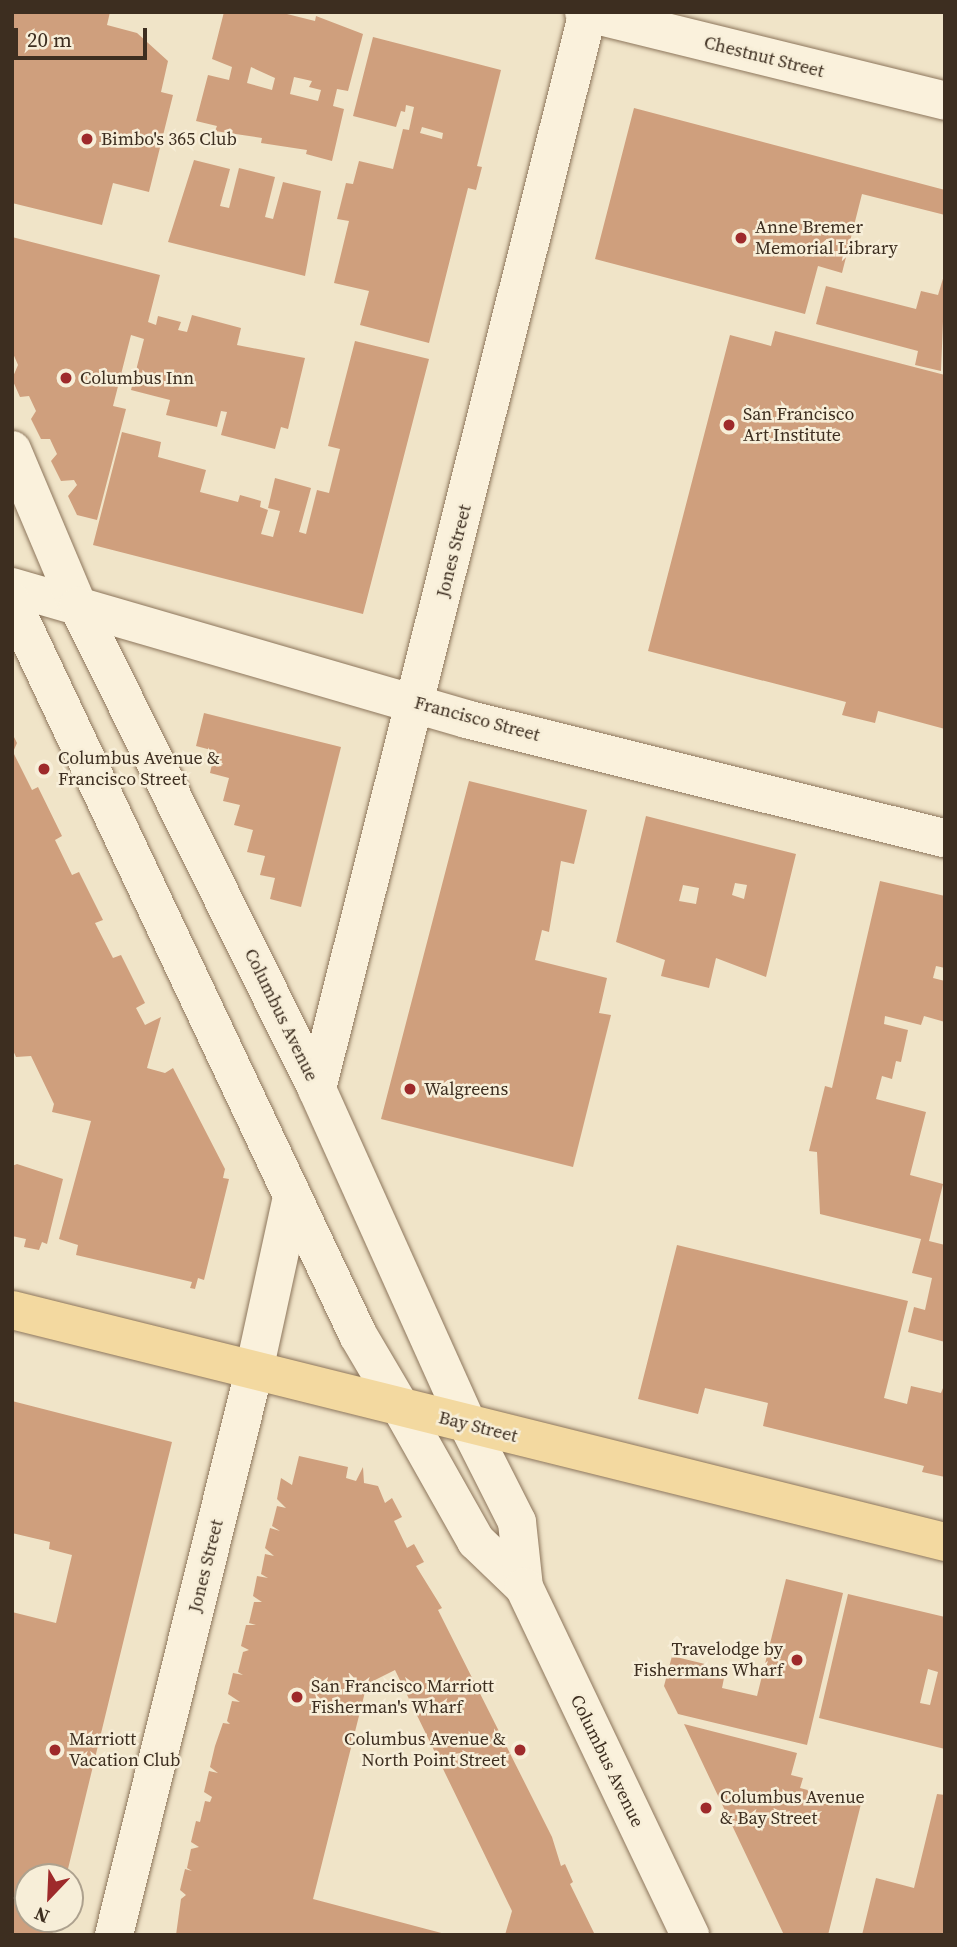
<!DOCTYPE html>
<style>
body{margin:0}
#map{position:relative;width:957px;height:1947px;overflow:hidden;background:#f0e4c8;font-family:"Source Serif 4",serif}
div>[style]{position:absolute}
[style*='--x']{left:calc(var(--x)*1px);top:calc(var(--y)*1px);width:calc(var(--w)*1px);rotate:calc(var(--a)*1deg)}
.building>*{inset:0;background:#cf9f7d}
.roads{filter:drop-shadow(0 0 2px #8d765c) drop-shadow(0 0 2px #8d765c)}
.minor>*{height:38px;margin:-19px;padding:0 19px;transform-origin:19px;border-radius:19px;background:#faf1dc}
.tertiary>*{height:38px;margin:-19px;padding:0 19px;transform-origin:19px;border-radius:19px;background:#faf1dc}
.secondary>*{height:38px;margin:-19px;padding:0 19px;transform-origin:19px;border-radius:19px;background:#faf1dc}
.primary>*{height:38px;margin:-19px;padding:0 19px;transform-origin:19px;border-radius:19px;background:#f3d9a0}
.dots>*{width:19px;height:19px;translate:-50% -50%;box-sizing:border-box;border:4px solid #f7eed8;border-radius:50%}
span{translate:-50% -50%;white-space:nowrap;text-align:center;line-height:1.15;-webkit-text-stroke:5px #f7eed8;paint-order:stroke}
.street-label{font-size:18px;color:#3d2e20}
.poi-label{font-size:18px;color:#3d2e20}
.left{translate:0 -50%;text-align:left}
.right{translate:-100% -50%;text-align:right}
.frame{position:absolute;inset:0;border:14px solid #3d2e20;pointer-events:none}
.north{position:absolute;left:14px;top:1863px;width:70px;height:70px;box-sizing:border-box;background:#f7eed8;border:2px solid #ada18e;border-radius:50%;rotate:203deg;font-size:19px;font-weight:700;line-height:28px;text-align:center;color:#3d2e20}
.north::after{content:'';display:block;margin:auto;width:24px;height:32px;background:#9e2a2b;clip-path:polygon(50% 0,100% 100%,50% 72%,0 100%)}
.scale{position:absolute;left:14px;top:28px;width:133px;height:32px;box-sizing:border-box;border:4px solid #3d2e20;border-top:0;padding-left:9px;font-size:21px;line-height:24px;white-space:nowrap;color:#3d2e20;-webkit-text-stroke:5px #f7eed8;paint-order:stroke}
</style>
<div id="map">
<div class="building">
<i style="clip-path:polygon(12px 12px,110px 12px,107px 25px,137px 33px,168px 61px,161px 92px,173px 95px,149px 192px,113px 183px,102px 225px,12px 203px)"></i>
<i style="clip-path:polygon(evenodd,224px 12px,279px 12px,315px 21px,316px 16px,363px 34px,348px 91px,337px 89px,333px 106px,344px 109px,332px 161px,306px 154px,307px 150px,261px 143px,262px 138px,215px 131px,217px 126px,196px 121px,208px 75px,229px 80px,232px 67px,212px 59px,224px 12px,251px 67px,275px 78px,272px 90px,247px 83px,251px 67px,224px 12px,294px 77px,312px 81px,309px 87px,321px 90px,318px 101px,290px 94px,294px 77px)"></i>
<i style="clip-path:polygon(evenodd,373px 37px,501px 70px,477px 166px,482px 167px,476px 190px,468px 188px,429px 343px,360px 325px,369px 291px,334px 283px,349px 221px,337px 219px,346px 183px,353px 184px,359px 161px,393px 169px,403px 129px,409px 130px,414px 107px,406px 105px,405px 112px,401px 111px,396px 127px,353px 116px,373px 37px,422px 127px,443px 133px,442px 139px,420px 133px,422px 127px)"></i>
<i style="clip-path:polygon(634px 108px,945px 190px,945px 215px,862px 194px,842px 273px,818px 266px,805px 314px,595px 259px)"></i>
<i style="clip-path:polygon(194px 160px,230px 169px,220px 206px,229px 208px,239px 168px,275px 177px,265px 217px,273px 219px,283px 182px,321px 191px,305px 276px,168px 242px)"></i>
<i style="clip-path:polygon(12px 237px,160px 275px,148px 322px,156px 325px,158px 316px,181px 322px,178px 330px,187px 332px,192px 315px,241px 328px,237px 345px,305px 358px,288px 429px,281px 427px,275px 449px,221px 435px,227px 412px,221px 411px,217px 427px,166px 415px,170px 400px,131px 390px,144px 339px,131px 335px,113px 406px,126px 409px,97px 520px,77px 515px,68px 496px,77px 485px,74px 480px,61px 481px,51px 461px,57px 454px,50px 439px,41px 439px,31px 419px,36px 411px,29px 396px,20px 397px,12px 379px,18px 365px,12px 351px)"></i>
<i style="clip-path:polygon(945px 272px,941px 371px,915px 365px,918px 351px,816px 324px,826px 286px,916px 309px,921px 291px,938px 295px)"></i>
<i style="clip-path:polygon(775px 331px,945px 375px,945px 729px,878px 711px,875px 723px,842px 715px,846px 702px,648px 651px,730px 335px,771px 346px)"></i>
<i style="clip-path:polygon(355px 341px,429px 359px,363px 614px,93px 545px,122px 432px,161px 442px,158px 457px,206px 470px,200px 492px,238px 502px,240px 495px,261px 501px,260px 507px,268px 510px,261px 534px,273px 537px,280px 511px,268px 508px,275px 478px,311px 488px,299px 532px,306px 534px,317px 490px,329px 493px,340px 449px,328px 446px)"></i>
<i style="clip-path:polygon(204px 713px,341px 747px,301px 907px,270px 899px,275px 878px,260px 875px,265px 856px,247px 852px,253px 830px,234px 825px,240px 805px,223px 801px,229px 778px,210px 773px,215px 751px,196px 746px)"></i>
<i style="clip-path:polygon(12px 733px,17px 743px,13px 752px,32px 790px,38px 787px,62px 836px,55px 840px,72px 875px,79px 872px,103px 920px,95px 923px,113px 958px,121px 955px,145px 1003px,136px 1008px,145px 1025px,161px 1017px,147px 1068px,165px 1073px,173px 1068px,225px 1169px,223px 1178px,229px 1179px,204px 1280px,198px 1278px,195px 1289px,190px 1288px,192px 1282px,76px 1255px,78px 1245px,59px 1239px,91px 1121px,52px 1112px,54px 1104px,31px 1056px,16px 1057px,12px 1048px)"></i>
<i style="clip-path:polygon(469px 781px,587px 810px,574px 864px,561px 861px,549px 932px,542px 930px,535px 960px,607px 978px,599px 1013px,611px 1015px,573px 1167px,381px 1119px)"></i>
<i style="clip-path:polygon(evenodd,646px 816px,796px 854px,766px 977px,716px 958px,709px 988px,661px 976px,665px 960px,616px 942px,646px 816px,735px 883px,747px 885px,744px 899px,732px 895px,735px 883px,646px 816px,683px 885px,699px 888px,696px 904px,679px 901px,683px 885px)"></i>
<i style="clip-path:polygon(880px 881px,945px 896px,945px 968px,936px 966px,933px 978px,945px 981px,945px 1022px,924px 1016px,921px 1025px,885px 1016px,884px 1024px,908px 1030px,901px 1062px,896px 1061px,892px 1079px,882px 1076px,876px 1099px,926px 1112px,910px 1175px,943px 1184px,929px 1241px,945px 1245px,945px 1342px,908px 1332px,914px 1307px,925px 1310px,932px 1278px,912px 1273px,921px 1239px,820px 1214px,817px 1152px,809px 1151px,825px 1086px,832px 1088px)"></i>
<i style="clip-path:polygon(17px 1164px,63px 1179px,47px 1244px,42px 1242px,39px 1250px,24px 1247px,26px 1239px,12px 1236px,12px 1166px)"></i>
<i style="clip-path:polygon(677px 1245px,908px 1301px,884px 1398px,907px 1404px,911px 1386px,941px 1393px,945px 1383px,945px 1477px,922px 1472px,924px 1466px,763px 1426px,768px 1403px,705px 1388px,698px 1414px,638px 1399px)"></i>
<i style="clip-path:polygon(12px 1401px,172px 1442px,66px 1877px,28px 1877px,28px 1919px,56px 1919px,52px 1935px,12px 1935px,12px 1612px,56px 1623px,72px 1555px,49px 1549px,50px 1542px,12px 1533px)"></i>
<i style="clip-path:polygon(299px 1456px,348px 1467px,346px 1478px,356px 1481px,363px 1467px,364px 1483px,378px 1486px,385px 1503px,392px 1498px,402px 1517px,394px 1521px,407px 1548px,414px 1544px,424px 1562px,416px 1566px,442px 1608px,438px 1610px,552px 1837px,561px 1866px,565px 1864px,573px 1882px,570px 1884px,595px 1935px,505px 1935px,512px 1911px,395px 1670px,367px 1684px,313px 1899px,449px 1935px,176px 1935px,181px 1899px,186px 1895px,180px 1890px,185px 1869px,192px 1871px,187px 1868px,191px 1849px,199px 1847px,191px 1842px,196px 1821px,200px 1822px,205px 1801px,210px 1802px,212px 1797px,204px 1792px,209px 1771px,218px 1773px,210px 1767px,215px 1746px,223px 1723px,230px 1724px,227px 1721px,232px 1701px,240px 1702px,228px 1694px,233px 1673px,243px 1675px,238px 1672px,243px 1652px,249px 1650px,241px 1646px,246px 1625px,256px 1625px,249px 1623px,254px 1602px,262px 1602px,253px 1596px,257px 1576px,268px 1578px,261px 1574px,265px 1554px,274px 1556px,265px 1548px,270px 1528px,280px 1531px,272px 1526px,277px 1506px,286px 1508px,277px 1499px,281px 1478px,292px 1485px)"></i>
<i style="clip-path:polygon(786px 1579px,843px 1593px,807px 1745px,678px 1714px,664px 1686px,672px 1656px,705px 1664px,703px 1673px,724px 1678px,722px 1688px,757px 1696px)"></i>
<i style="clip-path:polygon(evenodd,848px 1594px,945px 1617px,945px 1749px,819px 1718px,848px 1594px,928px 1669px,938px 1672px,930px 1705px,920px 1703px,928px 1669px)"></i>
<i style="clip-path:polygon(684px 1724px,797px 1753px,791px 1775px,803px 1778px,800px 1788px,861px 1804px,828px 1935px,784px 1935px)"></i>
<i style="clip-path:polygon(937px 1794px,945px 1795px,945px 1935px,862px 1935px,876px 1878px,914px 1888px)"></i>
</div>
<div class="roads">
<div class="minor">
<i style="--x:584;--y:12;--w:372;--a:13.8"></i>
<i style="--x:12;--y:587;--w:473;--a:16.2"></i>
<i style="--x:466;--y:719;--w:494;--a:14"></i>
<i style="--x:317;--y:1089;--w:1111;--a:-75.88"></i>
<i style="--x:114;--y:1935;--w:581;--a:-76.06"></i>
<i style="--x:254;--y:1371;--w:179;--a:-77.7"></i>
</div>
<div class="tertiary">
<i style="--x:401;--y:1408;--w:153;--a:60.6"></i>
<i style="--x:476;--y:1541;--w:66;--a:43.8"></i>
<i style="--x:468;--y:1425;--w:109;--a:63.2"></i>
<i style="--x:517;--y:1522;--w:65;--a:83.9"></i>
<i style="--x:524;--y:1587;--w:386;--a:64.5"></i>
</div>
<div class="secondary">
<i style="--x:12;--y:450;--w:169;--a:67.1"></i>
<i style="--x:78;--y:606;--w:539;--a:63.67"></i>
<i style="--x:317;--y:1089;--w:368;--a:65.8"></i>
<i style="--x:12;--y:602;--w:811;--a:64.73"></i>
<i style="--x:358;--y:1335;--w:85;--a:59.5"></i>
</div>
<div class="primary">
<i style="--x:12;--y:1310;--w:961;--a:13.96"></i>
</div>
</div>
<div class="dots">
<i style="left:87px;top:139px;background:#9e2a2b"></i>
<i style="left:741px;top:238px;background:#9e2a2b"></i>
<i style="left:66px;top:378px;background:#9e2a2b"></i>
<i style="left:729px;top:425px;background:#9e2a2b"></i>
<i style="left:44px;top:769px;background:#9e2a2b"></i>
<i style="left:410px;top:1089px;background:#9e2a2b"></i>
<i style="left:797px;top:1660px;background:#9e2a2b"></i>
<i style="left:297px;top:1697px;background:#9e2a2b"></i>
<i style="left:55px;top:1750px;background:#9e2a2b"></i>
<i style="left:520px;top:1750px;background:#9e2a2b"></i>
<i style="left:706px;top:1808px;background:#9e2a2b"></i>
</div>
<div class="street-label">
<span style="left:764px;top:57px;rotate:14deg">Chestnut Street</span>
<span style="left:454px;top:551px;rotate:-76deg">Jones Street</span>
<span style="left:477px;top:719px;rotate:15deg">Francisco Street</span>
<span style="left:281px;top:1015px;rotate:64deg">Columbus Avenue</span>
<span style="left:478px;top:1427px;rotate:14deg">Bay Street</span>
<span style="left:206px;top:1566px;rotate:-76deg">Jones Street</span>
<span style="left:607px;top:1761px;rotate:64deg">Columbus Avenue</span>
</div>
<div class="poi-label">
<span class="left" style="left:101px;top:139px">Bimbo's 365 Club</span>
<span class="left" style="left:755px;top:238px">Anne Bremer<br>Memorial Library</span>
<span class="left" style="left:80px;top:378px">Columbus Inn</span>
<span class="left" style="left:743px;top:425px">San Francisco<br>Art Institute</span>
<span class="left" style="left:58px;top:769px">Columbus Avenue &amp;<br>Francisco Street</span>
<span class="left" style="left:424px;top:1089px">Walgreens</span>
<span class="right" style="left:783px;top:1660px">Travelodge by<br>Fishermans Wharf</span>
<span class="left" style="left:311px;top:1697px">San Francisco Marriott<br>Fisherman's Wharf</span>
<span class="left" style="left:69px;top:1750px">Marriott<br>Vacation Club</span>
<span class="right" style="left:506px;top:1750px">Columbus Avenue &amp;<br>North Point Street</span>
<span class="left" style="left:720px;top:1808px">Columbus Avenue<br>&amp; Bay Street</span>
</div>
<div class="frame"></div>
<div class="north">N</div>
<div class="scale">20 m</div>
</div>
